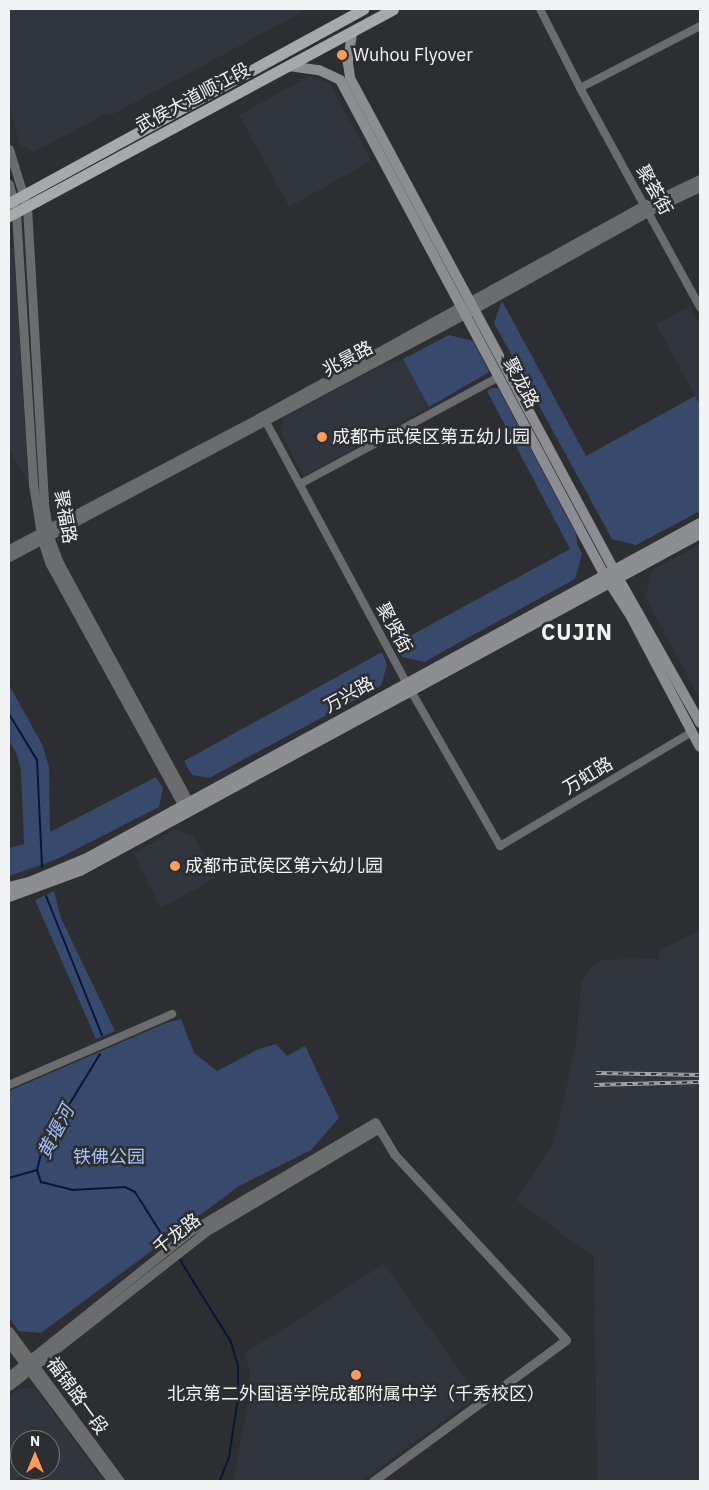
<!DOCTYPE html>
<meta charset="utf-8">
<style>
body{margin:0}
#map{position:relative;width:709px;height:1490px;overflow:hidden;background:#2c2e31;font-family:"IBM Plex Sans","Noto Sans SC",sans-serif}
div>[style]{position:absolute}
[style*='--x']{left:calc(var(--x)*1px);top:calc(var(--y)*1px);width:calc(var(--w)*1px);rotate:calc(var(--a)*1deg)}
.built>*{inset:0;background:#30353e}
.green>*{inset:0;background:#384a6b}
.stream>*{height:2px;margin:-1px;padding:0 1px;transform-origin:1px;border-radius:1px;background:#05163a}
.minor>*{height:8px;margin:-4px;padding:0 4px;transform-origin:4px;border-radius:4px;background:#6b6c6e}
.tertiary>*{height:9px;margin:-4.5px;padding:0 4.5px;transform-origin:4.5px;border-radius:4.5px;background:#6b6c6e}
.secondary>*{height:10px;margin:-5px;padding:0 5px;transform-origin:5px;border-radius:5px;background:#8d8e91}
.primary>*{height:11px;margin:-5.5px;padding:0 5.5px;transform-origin:5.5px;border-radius:5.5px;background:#a7a9ad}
.rail>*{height:4px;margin-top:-2px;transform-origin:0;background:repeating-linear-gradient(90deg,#2c2e31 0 5.5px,#a6a8ab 0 11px);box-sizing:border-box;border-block:1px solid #a6a8ab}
.dots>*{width:14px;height:14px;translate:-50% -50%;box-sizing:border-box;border:2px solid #2c2e31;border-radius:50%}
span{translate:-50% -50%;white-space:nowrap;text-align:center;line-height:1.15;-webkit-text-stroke:5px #2c2e31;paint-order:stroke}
.poi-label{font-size:18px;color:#f1f3f5}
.left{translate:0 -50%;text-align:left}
.street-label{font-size:18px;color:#f1f3f5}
.park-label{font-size:18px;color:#a6c4fb}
.water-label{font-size:19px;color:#a3c0f7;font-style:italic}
.district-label{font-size:22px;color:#f1f3f5;font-weight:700;letter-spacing:1px}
.frame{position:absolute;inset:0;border:10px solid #f1f3f5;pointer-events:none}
.north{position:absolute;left:10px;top:1430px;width:50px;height:50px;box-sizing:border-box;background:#2c2e31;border:1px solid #7b7d7f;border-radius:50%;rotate:0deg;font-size:14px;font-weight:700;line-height:20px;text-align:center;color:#f1f3f5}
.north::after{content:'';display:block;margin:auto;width:18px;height:22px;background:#ff9b5a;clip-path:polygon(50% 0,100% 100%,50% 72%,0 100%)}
</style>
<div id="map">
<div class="built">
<i style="clip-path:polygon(9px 9px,308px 9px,113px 114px,106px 114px,34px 152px,20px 145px,9px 104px)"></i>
<i style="clip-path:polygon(309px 76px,330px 83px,371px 161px,289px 207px,239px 115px)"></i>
<i style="clip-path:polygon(9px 246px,14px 249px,28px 482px,9px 449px)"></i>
<i style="clip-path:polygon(690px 306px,700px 326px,700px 405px,656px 324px)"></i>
<i style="clip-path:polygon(403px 359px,429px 407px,304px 476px,280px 431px,284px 417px,383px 365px)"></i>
<i style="clip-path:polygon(700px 544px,700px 699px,645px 597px,652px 570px)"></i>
<i style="clip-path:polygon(175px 829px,194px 837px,216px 878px,161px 908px,134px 854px)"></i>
<i style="clip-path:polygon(700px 930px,700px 1481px,597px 1481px,594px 1257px,516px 1200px,554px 1141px,576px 1045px,581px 983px,589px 970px,602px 960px,648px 958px,658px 960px,661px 950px)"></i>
<i style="clip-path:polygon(384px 1264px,478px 1396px,362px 1481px,233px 1481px,246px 1414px,250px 1383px,249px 1368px,244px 1354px)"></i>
<i style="clip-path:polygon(19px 1388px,35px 1388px,104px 1481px,49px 1481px,40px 1470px,50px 1470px,50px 1440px,20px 1440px,20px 1470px,29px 1470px,15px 1481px,9px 1481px,9px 1396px)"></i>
</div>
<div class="green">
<i style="clip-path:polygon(502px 301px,586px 456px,695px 396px,700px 405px,700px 511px,636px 545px,612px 539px,494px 323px)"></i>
<i style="clip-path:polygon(449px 335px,473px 341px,489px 372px,429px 407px,403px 359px)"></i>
<i style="clip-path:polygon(493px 388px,498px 388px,576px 534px,577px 543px,582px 554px,575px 579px,424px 662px,402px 657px,395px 644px,570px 549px,487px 391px)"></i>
<i style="clip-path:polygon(382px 652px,387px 665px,381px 686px,209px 778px,192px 775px,184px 761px)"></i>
<i style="clip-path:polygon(9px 685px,42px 744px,49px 767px,50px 832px,156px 777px,163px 788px,159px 807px,55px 860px,9px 876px,9px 848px,24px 844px,21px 770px,17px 755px,9px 740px)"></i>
<i style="clip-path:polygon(54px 891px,61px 918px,115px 1031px,96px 1039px,35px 900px)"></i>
<i style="clip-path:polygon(181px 1019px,194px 1053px,217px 1071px,259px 1049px,276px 1044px,287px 1056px,305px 1046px,339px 1118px,311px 1150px,239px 1186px,41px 1333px,19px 1331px,9px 1318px,9px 1091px,166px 1023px)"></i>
</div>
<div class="stream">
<i style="--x:9;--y:714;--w:54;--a:58.7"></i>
<i style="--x:37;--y:760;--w:107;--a:87.3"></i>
<i style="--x:46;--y:896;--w:150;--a:68.1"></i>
<i style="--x:100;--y:1054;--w:111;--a:121.4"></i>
<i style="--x:42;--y:1149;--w:22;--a:103"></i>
<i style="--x:37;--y:1170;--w:13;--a:72"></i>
<i style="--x:41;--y:1182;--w:32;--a:14"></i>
<i style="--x:72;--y:1190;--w:53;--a:-3.2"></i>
<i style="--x:125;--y:1187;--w:11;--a:27"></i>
<i style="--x:135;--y:1192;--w:58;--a:57.7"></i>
<i style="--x:9;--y:1178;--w:29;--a:-16"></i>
<i style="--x:180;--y:1260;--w:97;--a:58.1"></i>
<i style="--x:231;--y:1342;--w:25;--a:74"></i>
<i style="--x:238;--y:1366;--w:32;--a:90"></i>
<i style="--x:238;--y:1398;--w:60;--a:98.7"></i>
<i style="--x:229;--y:1457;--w:26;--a:111"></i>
</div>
<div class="minor">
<i style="--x:540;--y:9;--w:89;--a:63.1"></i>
<i style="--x:580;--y:88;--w:250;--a:61.3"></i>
<i style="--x:580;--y:88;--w:135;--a:-27.3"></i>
<i style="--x:266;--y:422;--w:306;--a:61.7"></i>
<i style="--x:411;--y:691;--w:179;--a:60.1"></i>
<i style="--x:500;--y:846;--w:223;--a:-30.7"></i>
<i style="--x:300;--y:484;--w:226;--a:-28.3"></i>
<i style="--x:9;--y:1085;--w:178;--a:-23.5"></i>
</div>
<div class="tertiary">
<i style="--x:9;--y:149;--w:61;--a:72.8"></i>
<i style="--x:27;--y:207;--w:297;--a:86.7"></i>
<i style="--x:44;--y:504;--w:32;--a:81"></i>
<i style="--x:49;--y:536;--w:27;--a:70"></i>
<i style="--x:58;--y:561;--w:281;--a:61.5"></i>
<i style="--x:9;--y:184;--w:30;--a:76"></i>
<i style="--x:16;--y:213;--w:272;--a:86.4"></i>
<i style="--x:33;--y:484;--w:57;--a:80.9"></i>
<i style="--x:42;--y:540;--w:25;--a:72"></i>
<i style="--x:50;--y:564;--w:282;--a:61.2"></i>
<i style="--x:9;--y:549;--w:286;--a:-27.7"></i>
<i style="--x:262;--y:416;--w:437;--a:-28.9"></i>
<i style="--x:645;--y:205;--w:61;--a:-25.3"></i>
<i style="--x:9;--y:557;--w:517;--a:-28.05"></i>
<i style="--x:465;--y:314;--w:211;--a:-29.2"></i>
<i style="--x:649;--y:211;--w:56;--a:-25.2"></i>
<i style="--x:9;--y:1331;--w:187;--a:53.5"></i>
<i style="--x:9;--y:1343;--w:172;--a:53.3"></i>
<i style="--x:9;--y:1376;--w:234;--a:-38.6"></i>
<i style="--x:192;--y:1230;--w:212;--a:-30.5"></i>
<i style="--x:375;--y:1122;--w:37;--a:59"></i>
<i style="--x:394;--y:1154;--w:253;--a:47.2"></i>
<i style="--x:566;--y:1340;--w:239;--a:143.8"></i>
<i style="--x:9;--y:1386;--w:251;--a:-38.1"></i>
<i style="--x:207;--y:1231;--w:200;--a:-30.9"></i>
</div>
<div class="secondary">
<i style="--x:352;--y:33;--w:30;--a:98"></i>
<i style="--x:348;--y:63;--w:15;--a:82"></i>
<i style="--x:350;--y:78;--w:569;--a:61.77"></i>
<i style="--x:619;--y:579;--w:165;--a:60.6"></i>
<i style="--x:289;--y:66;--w:30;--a:8"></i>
<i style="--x:319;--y:70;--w:23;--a:25"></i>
<i style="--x:340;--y:80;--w:562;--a:61.89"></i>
<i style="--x:605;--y:576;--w:46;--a:57.3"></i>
<i style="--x:630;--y:615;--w:149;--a:62.1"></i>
<i style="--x:9;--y:887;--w:21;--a:-14"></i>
<i style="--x:29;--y:882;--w:65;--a:-22.6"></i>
<i style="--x:89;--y:857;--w:696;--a:-28.66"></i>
<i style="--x:9;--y:897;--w:76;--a:-20.1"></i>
<i style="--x:80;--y:871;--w:706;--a:-28.53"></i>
</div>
<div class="primary">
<i style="--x:9;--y:203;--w:404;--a:-28.7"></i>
<i style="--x:9;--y:216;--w:436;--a:-28.3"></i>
</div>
<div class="rail">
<i style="--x:596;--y:1073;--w:104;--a:1.1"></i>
<i style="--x:594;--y:1085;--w:106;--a:-1.6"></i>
</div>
<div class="dots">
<i style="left:342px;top:55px;background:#ff9b5a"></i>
<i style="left:322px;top:437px;background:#ff9b5a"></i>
<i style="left:175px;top:866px;background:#ff9b5a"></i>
<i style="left:356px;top:1375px;background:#ff9b5a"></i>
</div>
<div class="poi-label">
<span class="left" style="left:353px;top:55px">Wuhou Flyover</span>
<span class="left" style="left:332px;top:437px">成都市武侯区第五幼儿园</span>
<span class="left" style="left:185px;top:866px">成都市武侯区第六幼儿园</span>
<span style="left:356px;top:1394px">北京第二外国语学院成都附属中学（千秀校区）</span>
</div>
<div class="street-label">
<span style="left:193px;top:98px;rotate:-28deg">武侯大道顺江段</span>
<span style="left:654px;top:190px;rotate:61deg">聚荟街</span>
<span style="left:348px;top:359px;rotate:-28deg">兆景路</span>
<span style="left:521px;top:383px;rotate:62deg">聚龙路</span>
<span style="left:65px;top:517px;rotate:80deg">聚福路</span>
<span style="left:394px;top:628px;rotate:62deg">聚贤街</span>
<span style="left:349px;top:695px;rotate:-29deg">万兴路</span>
<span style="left:588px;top:776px;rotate:-31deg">万虹路</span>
<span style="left:177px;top:1234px;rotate:-37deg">千龙路</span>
<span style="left:77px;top:1396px;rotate:54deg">福锦路一段</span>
</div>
<div class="park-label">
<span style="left:109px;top:1157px">铁佛公园</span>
</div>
<div class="water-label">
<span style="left:56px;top:1132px;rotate:-63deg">黄堰河</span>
</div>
<div class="district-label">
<span style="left:577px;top:632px">CUJIN</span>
</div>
<div class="frame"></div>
<div class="north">N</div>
</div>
